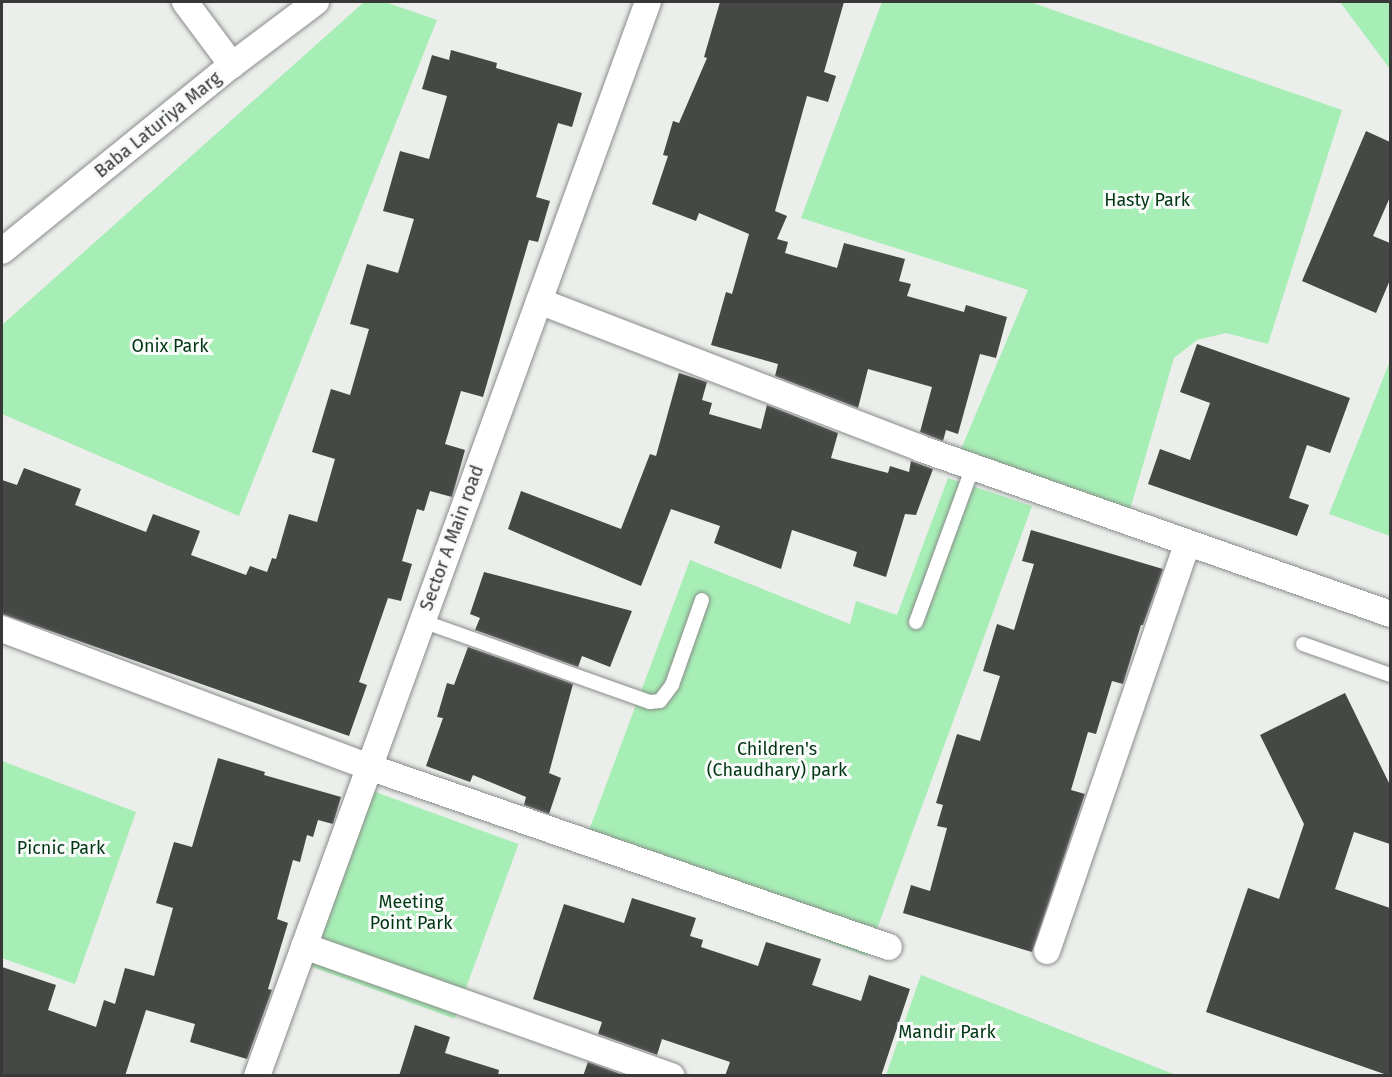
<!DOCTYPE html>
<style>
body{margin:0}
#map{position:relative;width:1392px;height:1077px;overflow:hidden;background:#ebeeeb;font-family:"Fira Sans",sans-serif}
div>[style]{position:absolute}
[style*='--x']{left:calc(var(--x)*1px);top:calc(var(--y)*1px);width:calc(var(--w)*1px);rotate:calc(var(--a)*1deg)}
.green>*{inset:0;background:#a6eeb5;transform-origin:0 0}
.building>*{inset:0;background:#464846}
.roads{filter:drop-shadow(0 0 2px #898c89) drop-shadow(0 0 2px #898c89)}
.service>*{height:14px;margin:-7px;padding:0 7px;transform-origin:7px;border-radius:7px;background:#fff}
.minor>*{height:26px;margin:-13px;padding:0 13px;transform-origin:13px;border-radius:13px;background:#fff}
span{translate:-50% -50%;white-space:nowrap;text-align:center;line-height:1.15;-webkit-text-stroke:6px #f8fbf9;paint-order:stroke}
.street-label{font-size:18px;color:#373837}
.park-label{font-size:18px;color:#003613}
.frame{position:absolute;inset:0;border:3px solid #373837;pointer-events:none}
</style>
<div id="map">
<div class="green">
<i style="clip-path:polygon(364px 2px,385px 2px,437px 20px,239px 516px,2px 414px,2px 325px)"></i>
<i style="clip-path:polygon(882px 2px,1030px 2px,1342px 110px,1268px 344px,1226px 333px,1197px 340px,1174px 358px,1127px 520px,956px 461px,1028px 290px,801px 218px)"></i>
<i style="clip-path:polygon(1340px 2px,1390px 2px,1390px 69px)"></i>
<i style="clip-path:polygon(1390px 361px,1390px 536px,1329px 514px)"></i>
<i style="clip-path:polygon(948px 478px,1032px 506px,867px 956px,581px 852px,690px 560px,850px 624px,856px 601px,897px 615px)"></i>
<i style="clip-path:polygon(2px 761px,136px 812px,75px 984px,2px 958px)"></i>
<i style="left:370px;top:790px;width:158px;height:186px;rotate:20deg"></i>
<i style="clip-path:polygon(921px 975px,995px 1004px,1176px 1075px,886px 1075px)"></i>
</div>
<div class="building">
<i style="clip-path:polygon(720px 2px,844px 2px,824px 72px,836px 76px,828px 102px,807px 96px,775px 211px,787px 216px,777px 239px,788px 242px,785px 253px,837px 268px,844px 243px,905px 259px,899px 281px,911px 284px,907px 296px,964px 312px,966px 305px,1007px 317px,996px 358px,980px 354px,958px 434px,946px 430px,943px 441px,920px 432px,932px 387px,868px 369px,858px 408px,775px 376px,778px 364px,711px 345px,726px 292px,732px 294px,749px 234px,699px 213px,696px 221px,652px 204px,668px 156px,663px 155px,673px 121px,679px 123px,707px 58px,704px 57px)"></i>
<i style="clip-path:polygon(451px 50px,497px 63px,496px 68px,582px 93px,572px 127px,558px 123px,536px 197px,550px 201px,538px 242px,529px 240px,483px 397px,461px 391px,445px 444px,465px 450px,452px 497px,430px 491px,424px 511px,417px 509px,402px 561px,412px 564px,401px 601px,388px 598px,359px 682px,367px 685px,349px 736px,2px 614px,2px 480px,17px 485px,24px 468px,81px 489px,75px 505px,146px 532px,153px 514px,200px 531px,191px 555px,246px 575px,250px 566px,267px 572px,272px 558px,276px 559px,289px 514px,317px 522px,335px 459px,312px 452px,331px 389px,350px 395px,369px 329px,350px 324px,367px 264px,398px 273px,414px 219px,383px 211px,400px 151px,429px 159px,447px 96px,422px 89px,432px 55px,449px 60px)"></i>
<i style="clip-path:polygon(1366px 131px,1390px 142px,1390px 197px,1373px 236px,1390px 243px,1390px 280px,1376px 313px,1302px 281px)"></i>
<i style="clip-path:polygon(1197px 344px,1350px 398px,1330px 453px,1307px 445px,1289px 498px,1309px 505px,1297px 536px,1148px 484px,1160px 449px,1190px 460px,1210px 403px,1180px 392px)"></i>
<i style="clip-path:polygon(679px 373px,707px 382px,702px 400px,712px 403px,709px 414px,761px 429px,767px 405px,838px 433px,831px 458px,888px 473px,890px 466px,909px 472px,911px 461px,933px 469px,916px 515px,905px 514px,886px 577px,853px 566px,857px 552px,792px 530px,781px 569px,714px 543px,720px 526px,671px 509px,641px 586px,508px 529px,521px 491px,621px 529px,650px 454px,656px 456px)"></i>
<i style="clip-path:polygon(1031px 530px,1163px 569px,1143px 625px,1141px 625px,1123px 684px,1112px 681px,1096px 734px,1088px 732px,1071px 790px,1085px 794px,1032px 952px,903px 913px,911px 885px,930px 891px,947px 828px,937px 826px,943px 805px,936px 803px,957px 734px,980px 741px,1000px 676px,983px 671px,997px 624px,1014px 630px,1034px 564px,1022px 561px)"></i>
<i style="clip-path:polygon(484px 572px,632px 611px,610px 667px,582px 656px,578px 667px,475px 630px,480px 618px,470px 614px)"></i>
<i style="clip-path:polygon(468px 647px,573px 684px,549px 773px,561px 778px,549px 814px,524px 805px,526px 797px,473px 775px,470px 782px,426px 766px,443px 718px,437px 717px,447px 683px,454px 685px)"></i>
<i style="clip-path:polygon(1345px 693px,1390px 785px,1390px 844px,1354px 832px,1335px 889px,1390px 908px,1390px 1076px,1206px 1012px,1248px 888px,1279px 899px,1304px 824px,1260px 735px)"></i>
<i style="clip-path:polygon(218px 758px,265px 772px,264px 775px,341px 797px,333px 824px,318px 820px,313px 837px,307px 835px,300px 862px,293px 860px,277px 919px,288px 923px,268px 989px,272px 990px,247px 1059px,190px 1042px,195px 1024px,146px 1010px,125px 1076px,2px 1076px,2px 967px,56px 985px,48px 1010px,96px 1027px,104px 1000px,115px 1004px,125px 968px,154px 976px,173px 908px,156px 903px,174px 842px,192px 847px)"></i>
<i style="clip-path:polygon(632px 898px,696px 918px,690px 936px,703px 940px,701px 947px,758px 966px,766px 942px,821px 959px,812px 985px,861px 1001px,869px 975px,910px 989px,881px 1076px,725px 1076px,730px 1062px,662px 1039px,657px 1055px,598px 1034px,602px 1022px,533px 999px,564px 904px,624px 923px)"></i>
<i style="clip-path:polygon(415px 1025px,450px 1037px,445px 1053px,499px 1070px,498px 1076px,399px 1076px)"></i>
<i style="clip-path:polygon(588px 1062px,626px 1076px,583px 1076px)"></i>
</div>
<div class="roads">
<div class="service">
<i style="--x:422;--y:621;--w:242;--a:19.6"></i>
<i style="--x:650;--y:702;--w:10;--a:-6"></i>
<i style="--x:660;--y:701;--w:20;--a:-53"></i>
<i style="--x:672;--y:685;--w:90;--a:-70.6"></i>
<i style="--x:916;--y:622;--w:166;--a:-69.9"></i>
<i style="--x:1303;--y:644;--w:92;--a:19.6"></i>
</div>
<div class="minor">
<i style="--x:185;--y:2;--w:79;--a:53.3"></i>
<i style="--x:2;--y:251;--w:296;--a:-39"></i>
<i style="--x:232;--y:65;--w:105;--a:-36.9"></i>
<i style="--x:539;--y:301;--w:407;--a:21.1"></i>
<i style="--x:919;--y:448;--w:499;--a:19.4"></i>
<i style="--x:2;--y:629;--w:392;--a:20.6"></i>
<i style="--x:369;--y:767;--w:550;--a:19.09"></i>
<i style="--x:304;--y:946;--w:390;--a:19.5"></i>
<i style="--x:1047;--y:951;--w:430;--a:-71"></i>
<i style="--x:257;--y:1076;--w:1143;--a:-70"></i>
</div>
</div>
<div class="street-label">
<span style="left:158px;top:125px;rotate:-39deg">Baba Laturiya Marg</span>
<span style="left:452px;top:538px;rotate:-70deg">Sector A Main road</span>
</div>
<div class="park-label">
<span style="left:1147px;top:200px">Hasty Park</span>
<span style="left:170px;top:346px">Onix Park</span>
<span style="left:777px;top:760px">Children's<br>(Chaudhary) park</span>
<span style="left:61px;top:848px">Picnic Park</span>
<span style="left:411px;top:913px">Meeting<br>Point Park</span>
<span style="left:947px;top:1032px">Mandir Park</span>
</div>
<div class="frame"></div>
</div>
